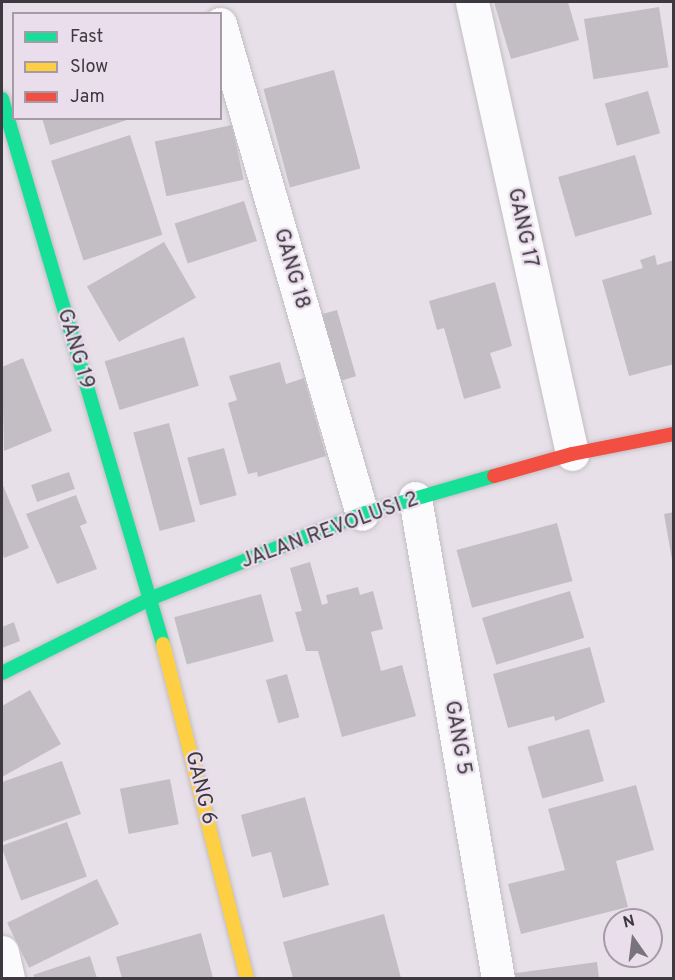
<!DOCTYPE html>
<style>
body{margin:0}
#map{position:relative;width:675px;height:980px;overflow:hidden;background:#e7e0e8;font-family:Overpass,sans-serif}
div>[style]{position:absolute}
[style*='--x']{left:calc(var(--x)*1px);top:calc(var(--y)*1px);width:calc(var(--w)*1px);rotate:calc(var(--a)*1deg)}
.building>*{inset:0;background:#c3bec4;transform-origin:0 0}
.roads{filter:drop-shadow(0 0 2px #c2bdc3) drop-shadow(0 0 2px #c2bdc3)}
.street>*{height:33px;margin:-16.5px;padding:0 16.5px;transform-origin:16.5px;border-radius:16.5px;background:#fbfafc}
.fast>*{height:14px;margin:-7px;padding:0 7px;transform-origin:7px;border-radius:7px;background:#16e098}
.slow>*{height:14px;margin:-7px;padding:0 7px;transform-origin:7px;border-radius:7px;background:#ffcf43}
.jam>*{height:14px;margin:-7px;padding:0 7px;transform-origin:7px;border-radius:7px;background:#f24e42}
span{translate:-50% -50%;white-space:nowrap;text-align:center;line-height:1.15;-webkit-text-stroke:4.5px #eaddec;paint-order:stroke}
.street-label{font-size:21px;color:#3e3940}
.frame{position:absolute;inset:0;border:3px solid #3e3940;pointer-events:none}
.legend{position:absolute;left:12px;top:12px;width:210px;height:108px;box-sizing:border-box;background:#eaddec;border:2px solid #a59ba7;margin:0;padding:8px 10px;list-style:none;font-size:18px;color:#3e3940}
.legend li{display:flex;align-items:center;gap:12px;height:30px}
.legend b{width:30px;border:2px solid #a59ba7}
.north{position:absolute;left:603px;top:908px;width:60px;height:60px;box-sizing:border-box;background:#eaddec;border:2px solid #a59ba7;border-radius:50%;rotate:346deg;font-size:16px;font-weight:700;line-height:24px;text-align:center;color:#3e3940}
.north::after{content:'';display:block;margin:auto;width:21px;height:27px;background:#79737b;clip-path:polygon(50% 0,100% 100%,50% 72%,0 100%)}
</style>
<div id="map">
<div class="building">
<i style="clip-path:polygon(494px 2px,568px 2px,579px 40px,511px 59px)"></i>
<i style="left:659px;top:7px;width:61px;height:76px;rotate:81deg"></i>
<i style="left:334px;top:70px;width:102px;height:73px;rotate:75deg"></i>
<i style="left:648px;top:91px;width:44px;height:45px;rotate:74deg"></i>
<i style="clip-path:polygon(42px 118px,130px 118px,130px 119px,50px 145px)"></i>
<i style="left:232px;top:125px;width:56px;height:79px;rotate:78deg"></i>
<i style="left:130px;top:135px;width:105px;height:83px;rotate:72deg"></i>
<i style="left:635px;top:155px;width:62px;height:80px;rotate:74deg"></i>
<i style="left:244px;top:201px;width:42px;height:73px;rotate:72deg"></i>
<i style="left:164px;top:242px;width:64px;height:89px;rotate:60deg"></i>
<i style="clip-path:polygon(655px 255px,657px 265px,674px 260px,674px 364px,629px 376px,602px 280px,643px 268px,640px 260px)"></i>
<i style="clip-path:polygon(495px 282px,512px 346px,490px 353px,501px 388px,464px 399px,444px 328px,437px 330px,429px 301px)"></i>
<i style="left:337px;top:310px;width:69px;height:23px;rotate:74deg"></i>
<i style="left:184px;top:337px;width:51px;height:83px;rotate:73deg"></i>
<i style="clip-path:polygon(23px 358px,52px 431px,4px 451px,2px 367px)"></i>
<i style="clip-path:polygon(280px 362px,286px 384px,304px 378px,326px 456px,258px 477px,257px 472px,248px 474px,228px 403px,237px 400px,229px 376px)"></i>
<i style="left:169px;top:423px;width:102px;height:37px;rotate:75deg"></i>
<i style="left:224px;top:448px;width:49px;height:38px;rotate:75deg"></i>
<i style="left:69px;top:472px;width:18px;height:40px;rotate:71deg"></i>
<i style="clip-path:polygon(2px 483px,29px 548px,4px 558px,2px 551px)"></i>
<i style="clip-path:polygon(76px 495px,87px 523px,80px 526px,97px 569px,57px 584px,26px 514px)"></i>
<i style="clip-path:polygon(674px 512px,674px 560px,672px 560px,664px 514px)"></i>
<i style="left:557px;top:523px;width:60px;height:104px;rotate:75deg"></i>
<i style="clip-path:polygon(310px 562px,322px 605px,328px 603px,326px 595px,358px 587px,360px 595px,373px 591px,383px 629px,371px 632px,381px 671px,402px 665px,416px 716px,342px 737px,318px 651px,306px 651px,295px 612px,302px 611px,290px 568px)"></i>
<i style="left:570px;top:591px;width:49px;height:92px;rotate:73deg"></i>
<i style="left:261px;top:594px;width:49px;height:90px;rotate:75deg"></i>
<i style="clip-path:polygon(14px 622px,20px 641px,2px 648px,2px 627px)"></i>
<i style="clip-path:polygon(590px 647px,605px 702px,555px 721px,554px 716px,508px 728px,493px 674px)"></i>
<i style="left:287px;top:674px;width:45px;height:22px;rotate:74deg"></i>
<i style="clip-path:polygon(30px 690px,61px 744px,2px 777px,2px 706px)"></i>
<i style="left:589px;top:729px;width:54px;height:64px;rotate:74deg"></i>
<i style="clip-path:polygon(62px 761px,81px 814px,2px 842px,2px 782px)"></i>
<i style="left:170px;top:779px;width:46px;height:51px;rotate:79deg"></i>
<i style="clip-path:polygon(636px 785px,654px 850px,616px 861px,628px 907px,521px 934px,508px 884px,565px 870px,548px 809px)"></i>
<i style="clip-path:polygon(305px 797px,329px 885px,283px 898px,271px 852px,252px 857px,241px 815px)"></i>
<i style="left:67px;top:822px;width:58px;height:70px;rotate:70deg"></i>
<i style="left:97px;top:879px;width:50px;height:100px;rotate:64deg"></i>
<i style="clip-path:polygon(384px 914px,401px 978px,293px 978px,283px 942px)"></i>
<i style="clip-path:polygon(201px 933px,213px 978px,122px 978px,116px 957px)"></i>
<i style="clip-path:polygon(90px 956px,97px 978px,35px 978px,33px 975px)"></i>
<i style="clip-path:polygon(597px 962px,599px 978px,509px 978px,509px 974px)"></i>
</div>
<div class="roads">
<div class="street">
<i style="--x:472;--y:2;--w:463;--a:77.5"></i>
<i style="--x:220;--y:24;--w:510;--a:73.84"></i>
<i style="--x:415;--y:498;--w:487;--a:80.2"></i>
<i style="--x:2;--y:952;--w:27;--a:77"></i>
</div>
<div class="fast">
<i style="--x:2;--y:99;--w:568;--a:73.54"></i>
<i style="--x:2;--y:673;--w:168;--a:-26.6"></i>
<i style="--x:152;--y:598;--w:226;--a:-21.8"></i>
<i style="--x:362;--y:514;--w:137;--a:-16.1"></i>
</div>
<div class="slow">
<i style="--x:163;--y:644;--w:344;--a:75.9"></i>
</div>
<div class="jam">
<i style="--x:494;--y:476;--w:81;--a:-15.8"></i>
<i style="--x:572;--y:454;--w:104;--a:-11.1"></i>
</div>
</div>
<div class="street-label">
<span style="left:522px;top:228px;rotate:78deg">GANG 17</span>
<span style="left:291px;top:269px;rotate:74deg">GANG 18</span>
<span style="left:75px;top:349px;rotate:73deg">GANG 19</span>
<span style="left:330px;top:531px;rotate:-20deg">JALAN REVOLUSI 2</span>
<span style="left:457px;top:738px;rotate:80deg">GANG 5</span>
<span style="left:200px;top:788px;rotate:76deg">GANG 6</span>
</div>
<div class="frame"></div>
<ul class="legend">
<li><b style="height:8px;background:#16e098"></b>Fast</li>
<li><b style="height:8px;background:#ffcf43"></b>Slow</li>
<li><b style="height:8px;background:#f24e42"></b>Jam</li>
</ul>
<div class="north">N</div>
</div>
